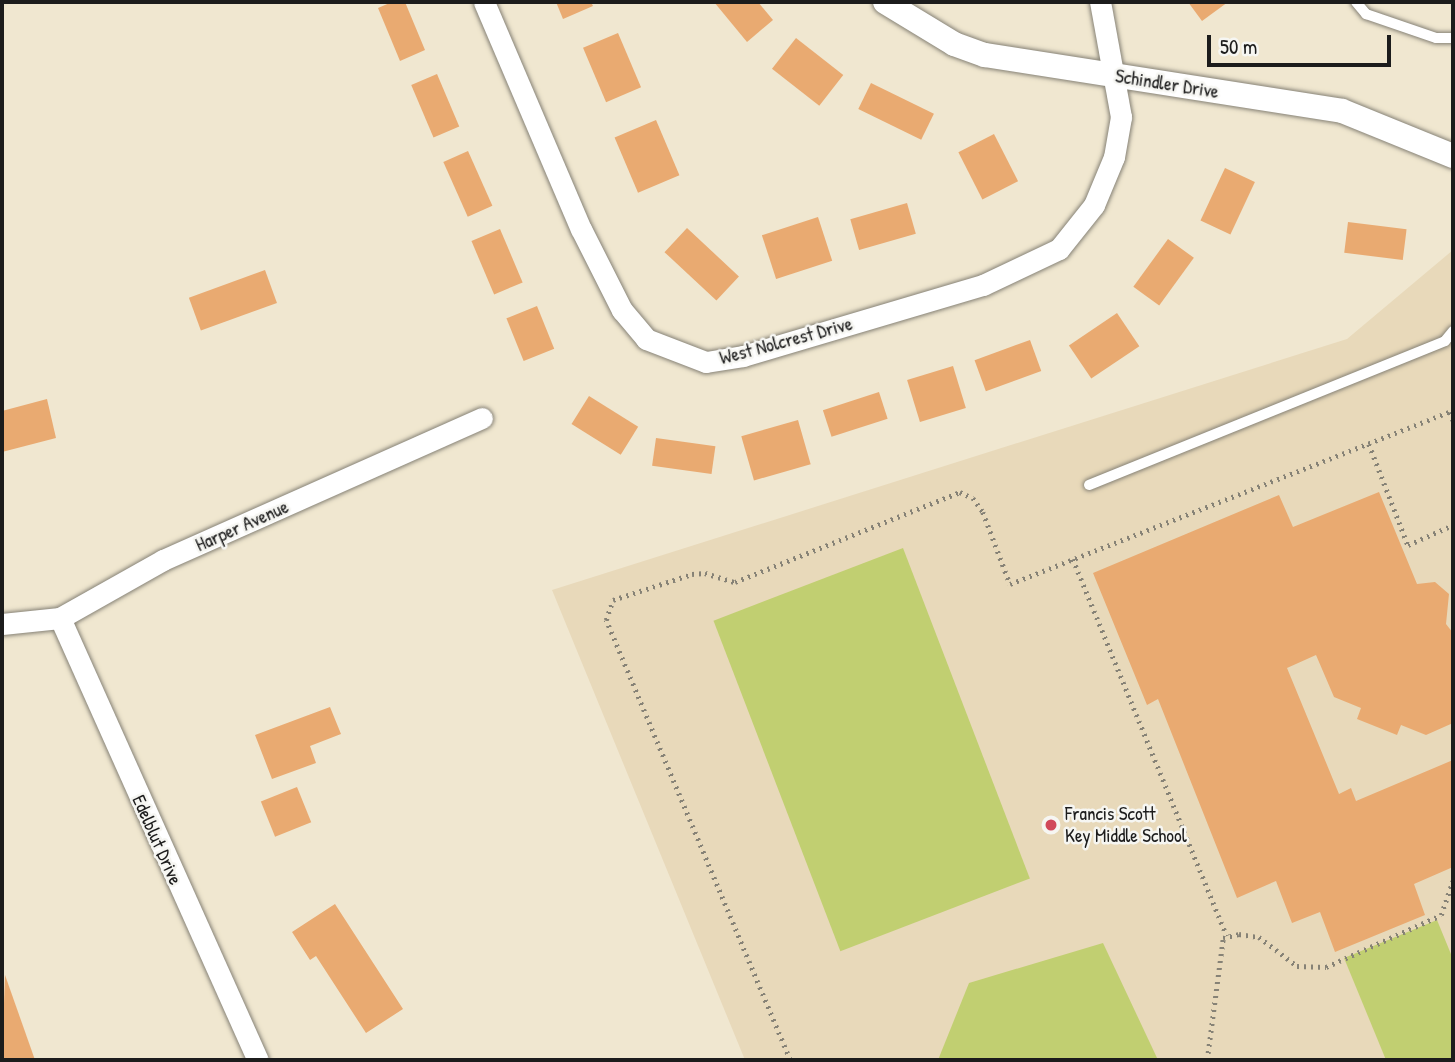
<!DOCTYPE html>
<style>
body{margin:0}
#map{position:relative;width:1455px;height:1062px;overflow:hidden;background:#f0e7d0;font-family:"Patrick Hand",sans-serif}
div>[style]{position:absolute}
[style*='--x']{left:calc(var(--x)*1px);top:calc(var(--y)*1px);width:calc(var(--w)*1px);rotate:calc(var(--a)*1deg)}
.built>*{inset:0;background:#e8d9ba}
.green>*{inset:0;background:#c1cf71;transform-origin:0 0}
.building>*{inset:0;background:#e9aa71;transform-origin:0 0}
.path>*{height:4.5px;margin-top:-2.25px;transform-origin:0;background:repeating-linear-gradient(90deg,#868276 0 2px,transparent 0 7px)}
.roads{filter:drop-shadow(0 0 2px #868276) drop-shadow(0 0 2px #868276)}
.service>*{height:10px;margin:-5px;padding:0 5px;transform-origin:5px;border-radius:5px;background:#fff}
.minor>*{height:21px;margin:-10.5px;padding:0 10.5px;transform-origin:10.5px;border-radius:10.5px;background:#fff}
.tertiary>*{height:24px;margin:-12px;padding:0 12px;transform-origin:12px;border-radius:12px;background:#fff}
.dots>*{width:19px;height:19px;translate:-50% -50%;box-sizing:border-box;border:4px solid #f6f6f2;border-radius:50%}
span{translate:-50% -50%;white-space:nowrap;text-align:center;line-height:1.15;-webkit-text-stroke:5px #f6f6f2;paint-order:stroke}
.street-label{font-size:19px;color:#1c1c1c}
.poi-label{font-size:19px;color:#1c1c1c}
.left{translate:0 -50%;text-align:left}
.frame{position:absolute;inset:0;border:4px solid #1c1c1c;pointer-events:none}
.scale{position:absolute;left:1207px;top:35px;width:184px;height:32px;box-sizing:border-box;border:4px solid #1c1c1c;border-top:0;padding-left:9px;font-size:21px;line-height:24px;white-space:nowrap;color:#1c1c1c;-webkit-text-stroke:5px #f6f6f2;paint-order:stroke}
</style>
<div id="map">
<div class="built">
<i style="clip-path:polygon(1453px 250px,1453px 1060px,745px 1060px,552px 590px,1347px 339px)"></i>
</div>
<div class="green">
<i style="left:903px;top:548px;width:354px;height:203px;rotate:69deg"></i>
<i style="clip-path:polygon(1437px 920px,1453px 959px,1453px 1060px,1386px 1060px,1344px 958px)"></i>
<i style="clip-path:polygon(1103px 943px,1158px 1060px,938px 1060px,969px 983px)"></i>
</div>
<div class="building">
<i style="clip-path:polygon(392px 2px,405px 2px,425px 50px,400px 61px,378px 8px)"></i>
<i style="clip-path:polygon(556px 2px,591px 2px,593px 6px,563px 19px)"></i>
<i style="clip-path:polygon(714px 2px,758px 2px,773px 20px,747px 42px)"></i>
<i style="clip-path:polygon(1188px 2px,1228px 2px,1202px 21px)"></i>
<i style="left:618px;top:33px;width:59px;height:38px;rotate:67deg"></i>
<i style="left:796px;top:38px;width:60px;height:39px;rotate:38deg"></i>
<i style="left:437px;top:74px;width:57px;height:28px;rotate:67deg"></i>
<i style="left:871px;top:83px;width:70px;height:29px;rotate:26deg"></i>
<i style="left:656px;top:120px;width:60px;height:45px;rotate:67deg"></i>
<i style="left:994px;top:134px;width:53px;height:40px;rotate:63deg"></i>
<i style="left:468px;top:151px;width:60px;height:27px;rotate:66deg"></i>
<i style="left:1225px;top:168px;width:33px;height:58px;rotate:25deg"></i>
<i style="left:907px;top:203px;width:32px;height:59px;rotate:74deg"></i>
<i style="left:818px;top:217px;width:46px;height:59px;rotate:72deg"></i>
<i style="left:1348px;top:222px;width:59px;height:31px;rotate:7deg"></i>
<i style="left:687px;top:228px;width:71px;height:33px;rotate:43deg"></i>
<i style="left:500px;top:229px;width:58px;height:31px;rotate:67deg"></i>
<i style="left:1168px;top:239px;width:32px;height:59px;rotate:36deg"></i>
<i style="left:265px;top:270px;width:35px;height:81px;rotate:70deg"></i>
<i style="left:537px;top:306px;width:46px;height:33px;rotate:68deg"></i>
<i style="left:1117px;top:313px;width:40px;height:58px;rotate:56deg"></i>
<i style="left:1030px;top:340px;width:33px;height:59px;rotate:70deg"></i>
<i style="left:953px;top:366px;width:44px;height:48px;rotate:73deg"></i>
<i style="left:879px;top:392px;width:28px;height:59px;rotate:72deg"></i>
<i style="left:589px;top:396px;width:58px;height:33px;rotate:32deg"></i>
<i style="clip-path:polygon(47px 399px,56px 438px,2px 452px,2px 411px)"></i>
<i style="left:798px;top:420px;width:46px;height:59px;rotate:74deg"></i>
<i style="left:656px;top:438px;width:60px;height:28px;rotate:8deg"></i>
<i style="clip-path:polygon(1379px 492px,1417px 584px,1435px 582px,1449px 594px,1446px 624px,1453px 633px,1453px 723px,1426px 735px,1401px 725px,1397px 735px,1357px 719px,1361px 708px,1334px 697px,1316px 655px,1287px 668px,1339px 794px,1351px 788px,1356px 801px,1453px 760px,1453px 867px,1414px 884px,1425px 915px,1335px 952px,1320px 912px,1292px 923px,1276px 881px,1237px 898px,1158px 699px,1147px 705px,1093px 573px,1279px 495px,1293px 527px)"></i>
<i style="clip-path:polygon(330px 707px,341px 734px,310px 746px,316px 763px,272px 779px,255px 735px)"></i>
<i style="left:297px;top:787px;width:38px;height:39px;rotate:68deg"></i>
<i style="clip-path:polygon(335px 904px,403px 1009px,366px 1033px,316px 956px,310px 960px,292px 932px)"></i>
<i style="clip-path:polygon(5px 975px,35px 1060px,2px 1060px)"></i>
</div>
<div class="path">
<i style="--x:1369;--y:444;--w:108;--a:68.9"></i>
<i style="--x:1408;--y:545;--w:49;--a:-24"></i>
<i style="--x:1073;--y:559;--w:407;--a:67.8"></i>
<i style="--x:790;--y:1060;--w:477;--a:-112.7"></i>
<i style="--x:606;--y:620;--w:21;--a:-71"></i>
<i style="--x:613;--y:600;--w:83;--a:-18.2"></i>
<i style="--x:692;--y:574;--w:13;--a:-4"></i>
<i style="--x:705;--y:573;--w:31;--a:17"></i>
<i style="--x:735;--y:582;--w:242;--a:-21.8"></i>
<i style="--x:960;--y:492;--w:14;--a:25"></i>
<i style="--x:973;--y:498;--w:17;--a:54"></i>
<i style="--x:983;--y:512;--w:77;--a:69.4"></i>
<i style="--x:1010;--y:584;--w:472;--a:-21.4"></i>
<i style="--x:1450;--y:412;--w:9;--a:69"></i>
<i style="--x:1207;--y:1060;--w:123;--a:-82.5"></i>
<i style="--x:1223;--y:938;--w:16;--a:-14"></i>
<i style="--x:1239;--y:934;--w:20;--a:9"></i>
<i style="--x:1259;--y:937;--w:48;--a:37.3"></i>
<i style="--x:1297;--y:966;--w:29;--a:2"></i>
<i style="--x:1326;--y:967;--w:126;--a:-24.3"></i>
<i style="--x:1441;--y:915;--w:36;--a:-71"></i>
</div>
<div class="roads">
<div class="service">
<i style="--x:1356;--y:2;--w:16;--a:50"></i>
<i style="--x:1366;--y:14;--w:74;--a:18.9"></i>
<i style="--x:1436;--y:38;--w:17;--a:0"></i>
<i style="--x:1089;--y:485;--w:384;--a:-22"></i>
<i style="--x:1445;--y:341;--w:13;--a:-51"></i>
</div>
<div class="minor">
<i style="--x:484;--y:2;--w:247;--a:66.9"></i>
<i style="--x:581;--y:229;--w:91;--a:63.2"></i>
<i style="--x:622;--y:310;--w:38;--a:50"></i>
<i style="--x:646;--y:339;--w:64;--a:21"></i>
<i style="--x:706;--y:362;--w:37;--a:-9"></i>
<i style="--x:743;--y:356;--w:250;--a:-16.5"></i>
<i style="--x:983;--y:285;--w:84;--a:-25.3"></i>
<i style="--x:1059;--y:249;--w:56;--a:-51.5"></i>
<i style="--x:1094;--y:205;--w:52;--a:-67.4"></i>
<i style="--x:1114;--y:157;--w:41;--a:-80.1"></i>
<i style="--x:1121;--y:117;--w:117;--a:-100.3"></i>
<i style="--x:60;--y:618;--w:484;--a:65.9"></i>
<i style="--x:2;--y:624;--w:58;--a:-5.9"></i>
<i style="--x:60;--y:618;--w:118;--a:-29.4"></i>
<i style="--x:163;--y:560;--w:349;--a:-24"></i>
</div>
<div class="tertiary">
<i style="--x:885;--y:2;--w:81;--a:31.3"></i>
<i style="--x:954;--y:44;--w:33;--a:20"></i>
<i style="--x:985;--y:55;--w:361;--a:8.9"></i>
<i style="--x:1342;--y:111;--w:120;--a:22.1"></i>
</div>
</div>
<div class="dots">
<i style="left:1051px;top:825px;background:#d1495b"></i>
</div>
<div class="street-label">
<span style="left:1167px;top:84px;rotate:9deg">Schindler Drive</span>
<span style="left:786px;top:341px;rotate:-15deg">West Nolcrest Drive</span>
<span style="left:242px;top:526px;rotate:-24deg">Harper Avenue</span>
<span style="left:157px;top:840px;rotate:66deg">Edelblut Drive</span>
</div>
<div class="poi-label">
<span class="left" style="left:1065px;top:825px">Francis Scott<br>Key Middle School</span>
</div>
<div class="frame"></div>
<div class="scale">50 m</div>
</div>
